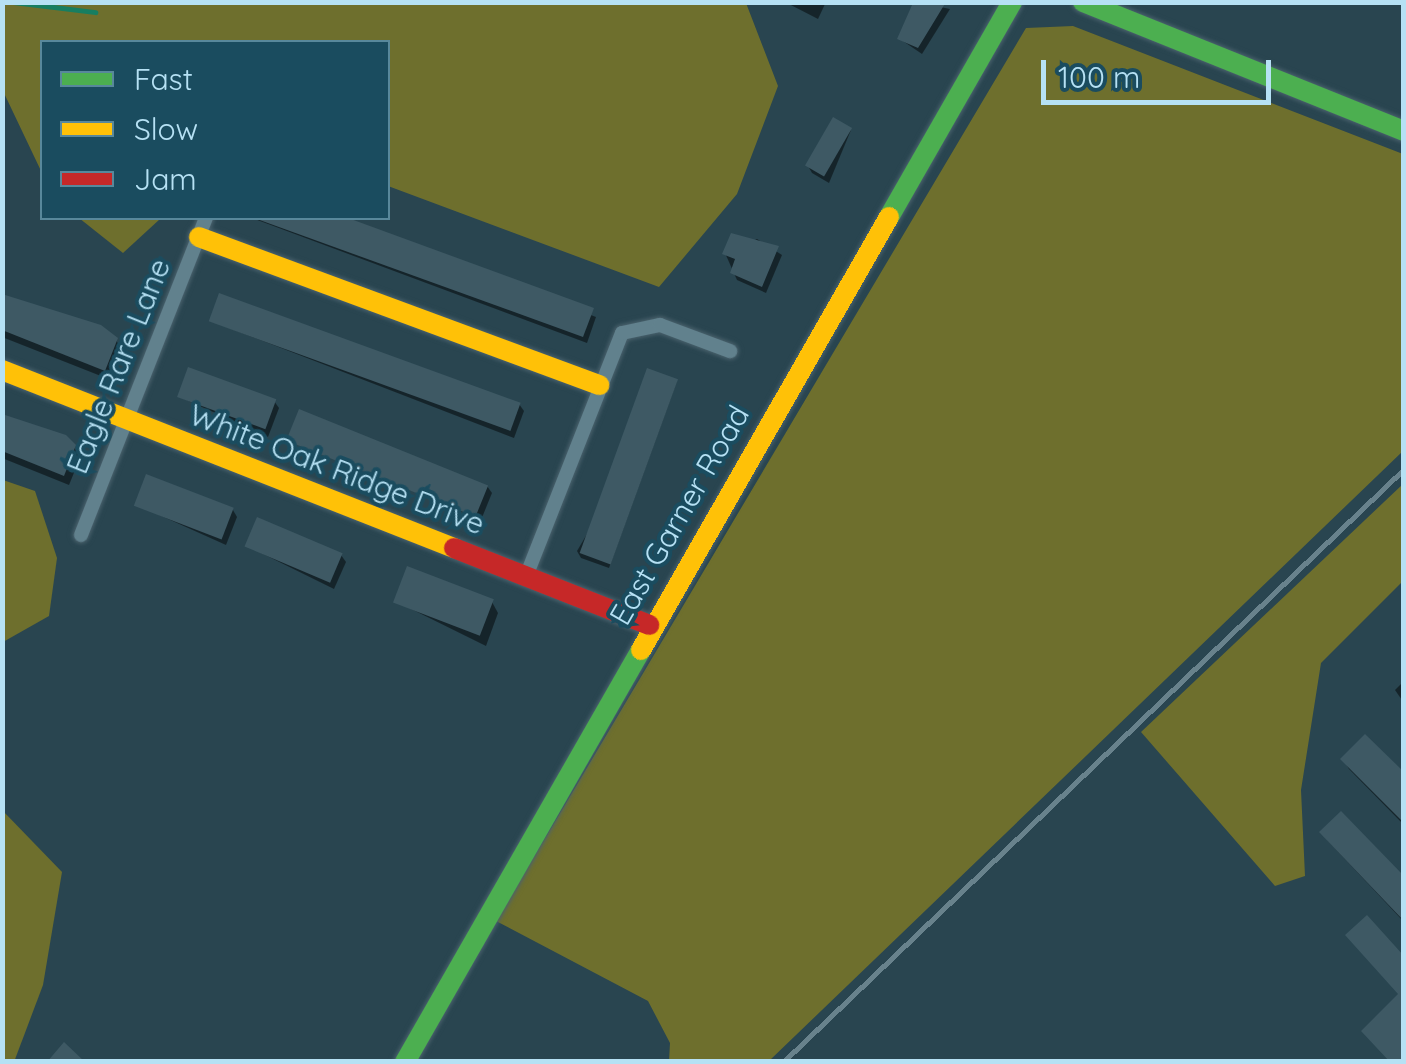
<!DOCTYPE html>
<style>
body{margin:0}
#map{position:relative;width:1406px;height:1064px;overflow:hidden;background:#294550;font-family:Quicksand,sans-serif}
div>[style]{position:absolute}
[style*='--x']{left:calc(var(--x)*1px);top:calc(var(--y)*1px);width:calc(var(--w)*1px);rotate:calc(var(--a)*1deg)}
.green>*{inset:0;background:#6e6f2d}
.shadow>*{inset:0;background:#0007}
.stream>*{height:5px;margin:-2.5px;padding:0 2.5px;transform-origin:2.5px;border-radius:2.5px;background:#177e61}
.building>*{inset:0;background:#3e5964;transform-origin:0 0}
.roads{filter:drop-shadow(0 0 2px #4a626d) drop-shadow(0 0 2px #4a626d)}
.street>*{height:14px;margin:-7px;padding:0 7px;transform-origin:7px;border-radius:7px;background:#61818d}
.fast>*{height:20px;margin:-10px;padding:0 10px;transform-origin:10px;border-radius:10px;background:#4caf50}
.slow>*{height:20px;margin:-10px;padding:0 10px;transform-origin:10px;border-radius:10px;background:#ffc107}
.jam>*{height:20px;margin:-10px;padding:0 10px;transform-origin:10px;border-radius:10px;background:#c62828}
.rail>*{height:5px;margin:-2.5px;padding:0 2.5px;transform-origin:2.5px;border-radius:2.5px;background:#68828c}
span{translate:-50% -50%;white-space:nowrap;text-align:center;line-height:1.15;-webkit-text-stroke:8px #1a4c5f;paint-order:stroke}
.street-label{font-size:30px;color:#b6e1f4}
.frame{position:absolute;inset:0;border:5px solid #b6e1f4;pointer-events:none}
.legend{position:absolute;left:40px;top:40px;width:350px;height:180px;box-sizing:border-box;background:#1a4c5f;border:2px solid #58889b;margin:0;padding:12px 18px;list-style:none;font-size:30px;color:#b6e1f4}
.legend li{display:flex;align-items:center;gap:20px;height:50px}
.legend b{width:50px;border:2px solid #58889b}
.scale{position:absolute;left:1041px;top:60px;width:230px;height:45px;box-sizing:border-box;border:5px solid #b6e1f4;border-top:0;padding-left:12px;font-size:30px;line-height:35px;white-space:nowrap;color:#b6e1f4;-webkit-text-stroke:8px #1a4c5f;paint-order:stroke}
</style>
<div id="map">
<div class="green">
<i style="clip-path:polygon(2px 3px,746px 3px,778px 86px,737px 194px,659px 287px,388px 186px,388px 42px,42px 42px,42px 173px,3px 91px)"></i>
<i style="clip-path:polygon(1073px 26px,1403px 154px,1403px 451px,769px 1061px,669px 1061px,670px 1043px,648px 1001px,496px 921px,1026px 28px)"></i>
<i style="clip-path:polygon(79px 218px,160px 218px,160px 219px,123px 253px)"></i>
<i style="clip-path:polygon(3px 480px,35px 491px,57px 558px,49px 616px,3px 642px)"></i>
<i style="clip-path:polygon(1403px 484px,1403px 581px,1321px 663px,1301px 790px,1305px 876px,1275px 886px,1141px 732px)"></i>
<i style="clip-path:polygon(2px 810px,62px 872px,43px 985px,14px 1062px,2px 1061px)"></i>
</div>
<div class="shadow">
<i style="clip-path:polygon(785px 2px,826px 2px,818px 19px)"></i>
<i style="clip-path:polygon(917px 2px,950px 9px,922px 54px,900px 39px)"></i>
<i style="clip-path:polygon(851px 130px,829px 183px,812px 173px,808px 166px)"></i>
<i style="clip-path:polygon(252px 218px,338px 218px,596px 317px,587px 343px)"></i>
<i style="clip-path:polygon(757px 239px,782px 255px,766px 293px,737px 280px,725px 253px)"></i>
<i style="clip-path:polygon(2px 296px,116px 340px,122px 350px,111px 380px,2px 337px)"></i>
<i style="clip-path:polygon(211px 321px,519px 404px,524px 411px,514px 438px)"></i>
<i style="clip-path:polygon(677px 381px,609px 568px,581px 558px,577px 551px)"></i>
<i style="clip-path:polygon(180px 397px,274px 401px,279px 408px,268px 437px)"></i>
<i style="clip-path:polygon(2px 418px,74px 447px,80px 458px,69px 485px,2px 458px)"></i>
<i style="clip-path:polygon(289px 439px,487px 486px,492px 493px,481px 520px)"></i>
<i style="clip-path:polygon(137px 505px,233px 510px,237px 517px,226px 545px)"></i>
<i style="clip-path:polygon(247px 546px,341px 555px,346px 562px,334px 589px)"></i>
<i style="clip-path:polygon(395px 601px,492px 602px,498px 613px,486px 646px)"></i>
<i style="clip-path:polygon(1404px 681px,1404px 703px,1395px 690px)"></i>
<i style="clip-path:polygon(1343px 759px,1404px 776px,1404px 825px,1349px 769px)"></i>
<i style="clip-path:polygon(1322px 832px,1404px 880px,1404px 922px,1328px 841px)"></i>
</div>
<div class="stream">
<i style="--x:13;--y:2;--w:83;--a:7"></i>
</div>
<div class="building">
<i style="clip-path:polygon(905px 2px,946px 2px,918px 48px,897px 39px,912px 5px)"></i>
<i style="left:833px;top:117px;width:22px;height:56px;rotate:30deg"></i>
<i style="clip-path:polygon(254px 218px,348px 218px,594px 308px,583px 337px)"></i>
<i style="clip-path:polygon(731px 233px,779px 246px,762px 287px,730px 273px,735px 259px,722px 254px)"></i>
<i style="left:219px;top:293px;width:321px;height:30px;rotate:20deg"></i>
<i style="clip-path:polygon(2px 294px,101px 325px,118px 338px,105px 371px,2px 330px)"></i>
<i style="left:188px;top:367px;width:94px;height:32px;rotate:20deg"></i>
<i style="left:647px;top:368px;width:33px;height:197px;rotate:20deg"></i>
<i style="left:299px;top:409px;width:204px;height:34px;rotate:22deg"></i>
<i style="clip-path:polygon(2px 414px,66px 435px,76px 445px,64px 476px,2px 451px)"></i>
<i style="left:146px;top:474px;width:94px;height:34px;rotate:21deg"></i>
<i style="left:257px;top:517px;width:93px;height:32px;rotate:23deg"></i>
<i style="left:407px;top:566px;width:93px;height:39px;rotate:21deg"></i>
<i style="clip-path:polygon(1365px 734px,1404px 772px,1404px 823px,1340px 759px)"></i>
<i style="clip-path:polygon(1341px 811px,1404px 876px,1404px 921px,1319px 832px)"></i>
<i style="clip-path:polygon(1367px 915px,1404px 956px,1404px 1062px,1390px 1062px,1361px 1031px,1398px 994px,1345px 935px)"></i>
<i style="clip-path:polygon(64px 1042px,85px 1062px,47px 1062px)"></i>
</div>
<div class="roads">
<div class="street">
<i style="--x:81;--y:535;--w:341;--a:-68.5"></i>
<i style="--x:527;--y:574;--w:259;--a:-68.5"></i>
<i style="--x:622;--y:333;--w:39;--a:-12"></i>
<i style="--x:660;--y:325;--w:75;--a:20.4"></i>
</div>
<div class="fast">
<i style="--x:1083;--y:2;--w:346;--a:21.9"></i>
<i style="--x:889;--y:217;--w:248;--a:-60.2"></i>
<i style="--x:405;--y:1062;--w:475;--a:-60.2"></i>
</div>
<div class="slow">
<i style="--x:199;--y:237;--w:427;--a:20.3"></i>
<i style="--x:2;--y:370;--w:486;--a:21.5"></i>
<i style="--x:641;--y:650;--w:499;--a:-60.2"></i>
</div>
<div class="jam">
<i style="--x:454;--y:548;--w:210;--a:21.5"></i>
</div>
</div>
<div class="rail">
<i style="--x:783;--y:1062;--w:859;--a:-43.68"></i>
</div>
<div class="street-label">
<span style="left:118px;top:366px;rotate:-68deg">Eagle Rare Lane</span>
<span style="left:337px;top:469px;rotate:21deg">White Oak Ridge Drive</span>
<span style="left:679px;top:515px;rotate:-60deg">East Garner Road</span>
</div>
<div class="frame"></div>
<ul class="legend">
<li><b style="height:12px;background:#4caf50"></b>Fast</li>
<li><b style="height:12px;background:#ffc107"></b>Slow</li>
<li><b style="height:12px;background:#c62828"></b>Jam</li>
</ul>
<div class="scale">100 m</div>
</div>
